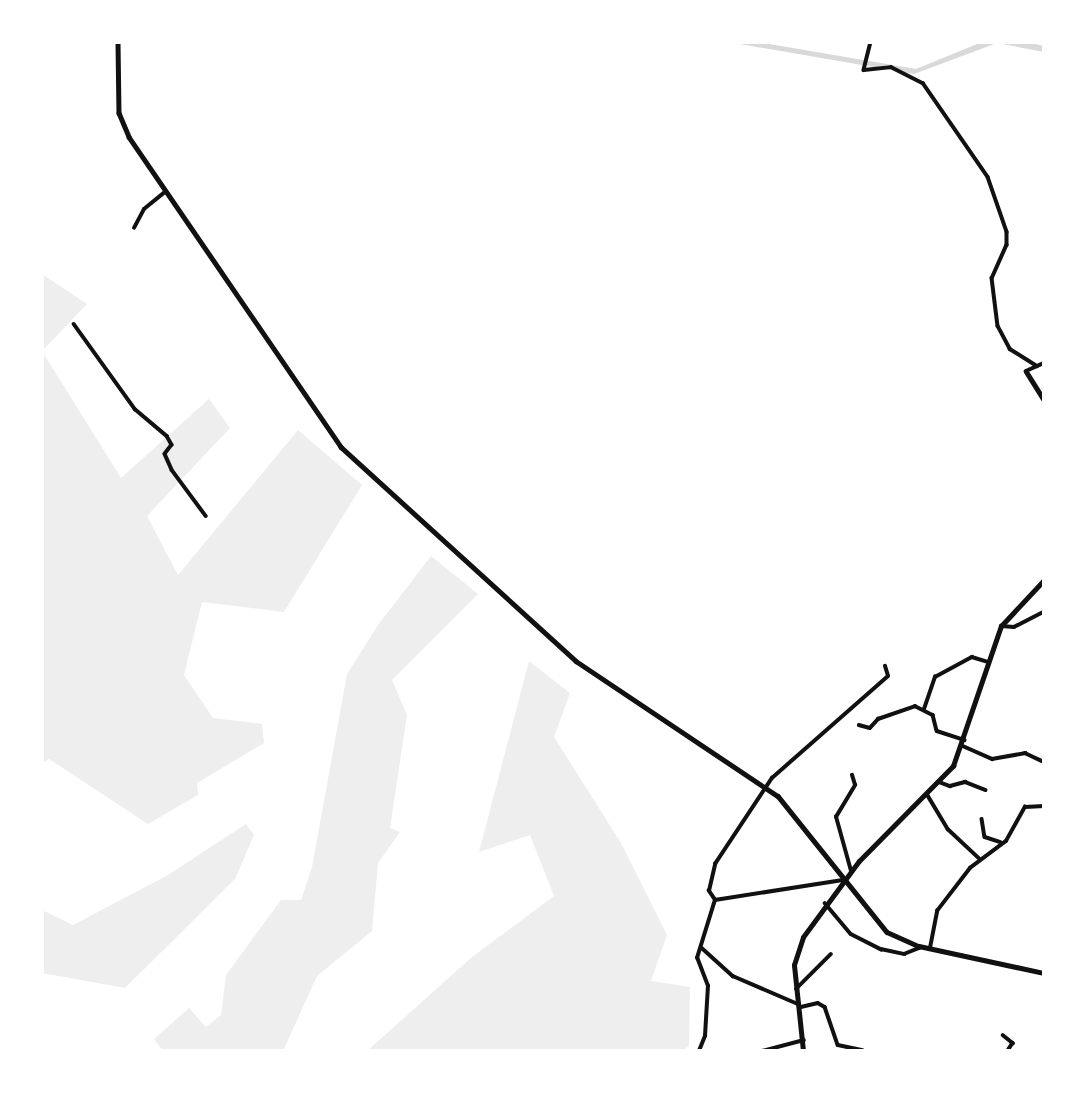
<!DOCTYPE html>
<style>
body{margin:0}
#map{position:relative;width:1086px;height:1093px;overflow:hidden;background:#fff;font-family:"Varela Round",sans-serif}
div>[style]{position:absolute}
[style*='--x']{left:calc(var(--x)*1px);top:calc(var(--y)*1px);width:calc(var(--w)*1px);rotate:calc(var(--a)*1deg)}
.green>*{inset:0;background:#eee}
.water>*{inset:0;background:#d9d9d9}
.minor>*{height:3.5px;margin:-1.75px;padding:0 1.75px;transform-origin:1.75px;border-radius:1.75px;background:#111}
.tertiary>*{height:4.5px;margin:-2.25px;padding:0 2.25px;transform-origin:2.25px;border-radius:2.25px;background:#111}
span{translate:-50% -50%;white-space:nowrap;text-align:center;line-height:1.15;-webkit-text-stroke:5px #fff;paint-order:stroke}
.frame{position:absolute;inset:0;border:44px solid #fff;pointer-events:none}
</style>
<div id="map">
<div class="green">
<i style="clip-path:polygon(42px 274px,87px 304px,42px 351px,121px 478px,209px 399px,230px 428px,147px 516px,178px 575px,298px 430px,362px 485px,284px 612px,202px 602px,184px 675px,213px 718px,262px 724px,264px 743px,197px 783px,198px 795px,148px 824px,49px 759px,42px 763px)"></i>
<i style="clip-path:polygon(431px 556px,478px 594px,392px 680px,407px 715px,390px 828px,400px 832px,378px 863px,372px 931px,317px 976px,283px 1051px,163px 1051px,154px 1039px,189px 1008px,206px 1027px,221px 1015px,226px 975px,281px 900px,301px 900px,312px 867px,347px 674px,378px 625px)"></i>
<i style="clip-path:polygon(529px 661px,570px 693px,554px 737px,621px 843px,667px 935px,651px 981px,690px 987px,689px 1046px,682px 1051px,367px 1051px,472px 957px,554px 896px,530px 835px,479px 852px)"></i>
<i style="clip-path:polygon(246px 824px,254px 835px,235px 879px,125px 988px,42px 973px,42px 910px,73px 925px,168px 875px)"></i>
</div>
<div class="water">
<i style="clip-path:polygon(728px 42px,758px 42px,916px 69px,982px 42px,1027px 42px,1044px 46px,1044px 52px,997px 43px,914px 74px)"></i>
</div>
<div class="minor">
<i style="--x:871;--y:42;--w:29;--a:104"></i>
<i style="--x:864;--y:70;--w:27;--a:-6"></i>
<i style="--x:891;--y:67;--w:36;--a:27"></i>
<i style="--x:923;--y:83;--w:114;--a:55.3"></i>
<i style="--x:988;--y:177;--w:58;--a:70.9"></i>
<i style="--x:1007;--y:232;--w:13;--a:90"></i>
<i style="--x:1007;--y:245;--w:36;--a:114"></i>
<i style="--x:992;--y:278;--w:48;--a:82.9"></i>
<i style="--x:998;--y:326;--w:26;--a:62"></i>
<i style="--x:1010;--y:349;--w:32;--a:32"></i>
<i style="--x:134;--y:228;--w:21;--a:-62"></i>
<i style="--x:144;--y:209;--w:27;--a:-39"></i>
<i style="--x:74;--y:324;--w:105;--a:54.3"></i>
<i style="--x:135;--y:409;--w:42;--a:40.2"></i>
<i style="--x:167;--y:436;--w:10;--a:61"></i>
<i style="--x:172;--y:445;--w:11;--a:128"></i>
<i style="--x:165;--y:454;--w:17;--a:66"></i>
<i style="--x:172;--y:470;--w:57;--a:53.5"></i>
<i style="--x:1026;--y:371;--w:20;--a:-24"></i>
<i style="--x:1001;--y:626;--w:13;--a:4"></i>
<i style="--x:1014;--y:627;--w:34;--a:-27"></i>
<i style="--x:924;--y:709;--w:34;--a:-71"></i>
<i style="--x:935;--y:677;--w:42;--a:-28.4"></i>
<i style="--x:972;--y:657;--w:17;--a:17"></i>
<i style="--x:859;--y:725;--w:11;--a:15"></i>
<i style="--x:870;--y:728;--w:12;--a:-48"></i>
<i style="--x:878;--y:719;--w:39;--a:-19"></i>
<i style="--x:915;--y:706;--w:20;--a:27"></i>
<i style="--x:933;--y:715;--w:16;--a:76"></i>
<i style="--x:937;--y:731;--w:29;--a:18"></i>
<i style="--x:963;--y:746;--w:32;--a:24"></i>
<i style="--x:992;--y:759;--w:34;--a:-10"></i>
<i style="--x:1025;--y:753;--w:21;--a:25"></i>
<i style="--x:939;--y:782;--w:12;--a:20"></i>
<i style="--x:950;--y:786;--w:16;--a:-15"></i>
<i style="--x:965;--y:782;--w:22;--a:21"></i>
<i style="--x:927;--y:794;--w:41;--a:59"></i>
<i style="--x:948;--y:829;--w:44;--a:43.2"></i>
<i style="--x:982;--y:819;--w:18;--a:81"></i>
<i style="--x:985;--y:837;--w:16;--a:18"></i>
<i style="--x:851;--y:871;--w:56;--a:-105.5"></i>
<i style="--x:836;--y:817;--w:37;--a:-59"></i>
<i style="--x:855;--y:785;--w:10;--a:-107"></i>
<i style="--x:715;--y:900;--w:129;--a:-8.9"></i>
<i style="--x:825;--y:903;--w:40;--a:50"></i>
<i style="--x:851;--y:934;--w:34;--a:27"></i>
<i style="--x:881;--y:949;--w:24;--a:12"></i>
<i style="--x:904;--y:954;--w:18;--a:-22"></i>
<i style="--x:702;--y:948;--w:42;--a:42.1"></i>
<i style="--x:733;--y:976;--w:71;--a:23.3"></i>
<i style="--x:930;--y:948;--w:38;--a:-79"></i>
<i style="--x:937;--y:911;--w:54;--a:-52.5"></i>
<i style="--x:970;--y:868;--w:45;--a:-36.9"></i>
<i style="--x:1006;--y:841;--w:39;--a:-61"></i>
<i style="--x:1025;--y:807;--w:19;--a:-3"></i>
<i style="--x:796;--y:989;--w:49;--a:-45"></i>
<i style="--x:801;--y:1007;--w:17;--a:-13"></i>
<i style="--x:818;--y:1003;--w:8;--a:30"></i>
<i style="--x:825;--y:1007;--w:40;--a:71.1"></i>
<i style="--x:838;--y:1045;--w:25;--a:12"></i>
<i style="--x:1003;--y:1035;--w:13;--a:39"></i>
<i style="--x:1013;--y:1043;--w:9;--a:122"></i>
<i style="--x:699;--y:1051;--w:16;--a:-68"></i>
<i style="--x:705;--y:1036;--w:50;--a:-86.6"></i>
<i style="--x:708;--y:986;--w:30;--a:-111"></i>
<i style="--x:697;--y:958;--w:61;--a:-72.8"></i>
<i style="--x:715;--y:900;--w:11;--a:-124"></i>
<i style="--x:709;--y:891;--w:28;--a:-77"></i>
<i style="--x:715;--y:864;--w:103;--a:-56.5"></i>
<i style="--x:772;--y:778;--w:154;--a:-41.3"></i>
<i style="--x:888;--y:676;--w:10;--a:-107"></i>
<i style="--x:762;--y:1051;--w:43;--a:-14.7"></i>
</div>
<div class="tertiary">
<i style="--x:118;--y:42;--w:71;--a:89.2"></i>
<i style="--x:119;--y:113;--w:26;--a:67"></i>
<i style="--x:129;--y:137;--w:376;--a:55.6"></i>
<i style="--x:341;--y:447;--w:318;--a:42.3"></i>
<i style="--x:576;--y:661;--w:243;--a:33.8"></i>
<i style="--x:778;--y:796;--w:174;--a:51.3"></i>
<i style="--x:887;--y:932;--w:35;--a:24"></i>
<i style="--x:919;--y:946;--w:128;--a:12.2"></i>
<i style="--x:1026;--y:371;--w:34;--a:58"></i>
<i style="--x:803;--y:1051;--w:86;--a:-96"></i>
<i style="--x:794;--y:965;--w:29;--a:-72"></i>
<i style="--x:803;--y:937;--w:94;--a:-53.6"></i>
<i style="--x:859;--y:861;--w:134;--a:-45.3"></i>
<i style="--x:953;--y:766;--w:148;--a:-71.1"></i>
<i style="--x:1001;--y:626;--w:63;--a:-46.9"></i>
</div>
<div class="frame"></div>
</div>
